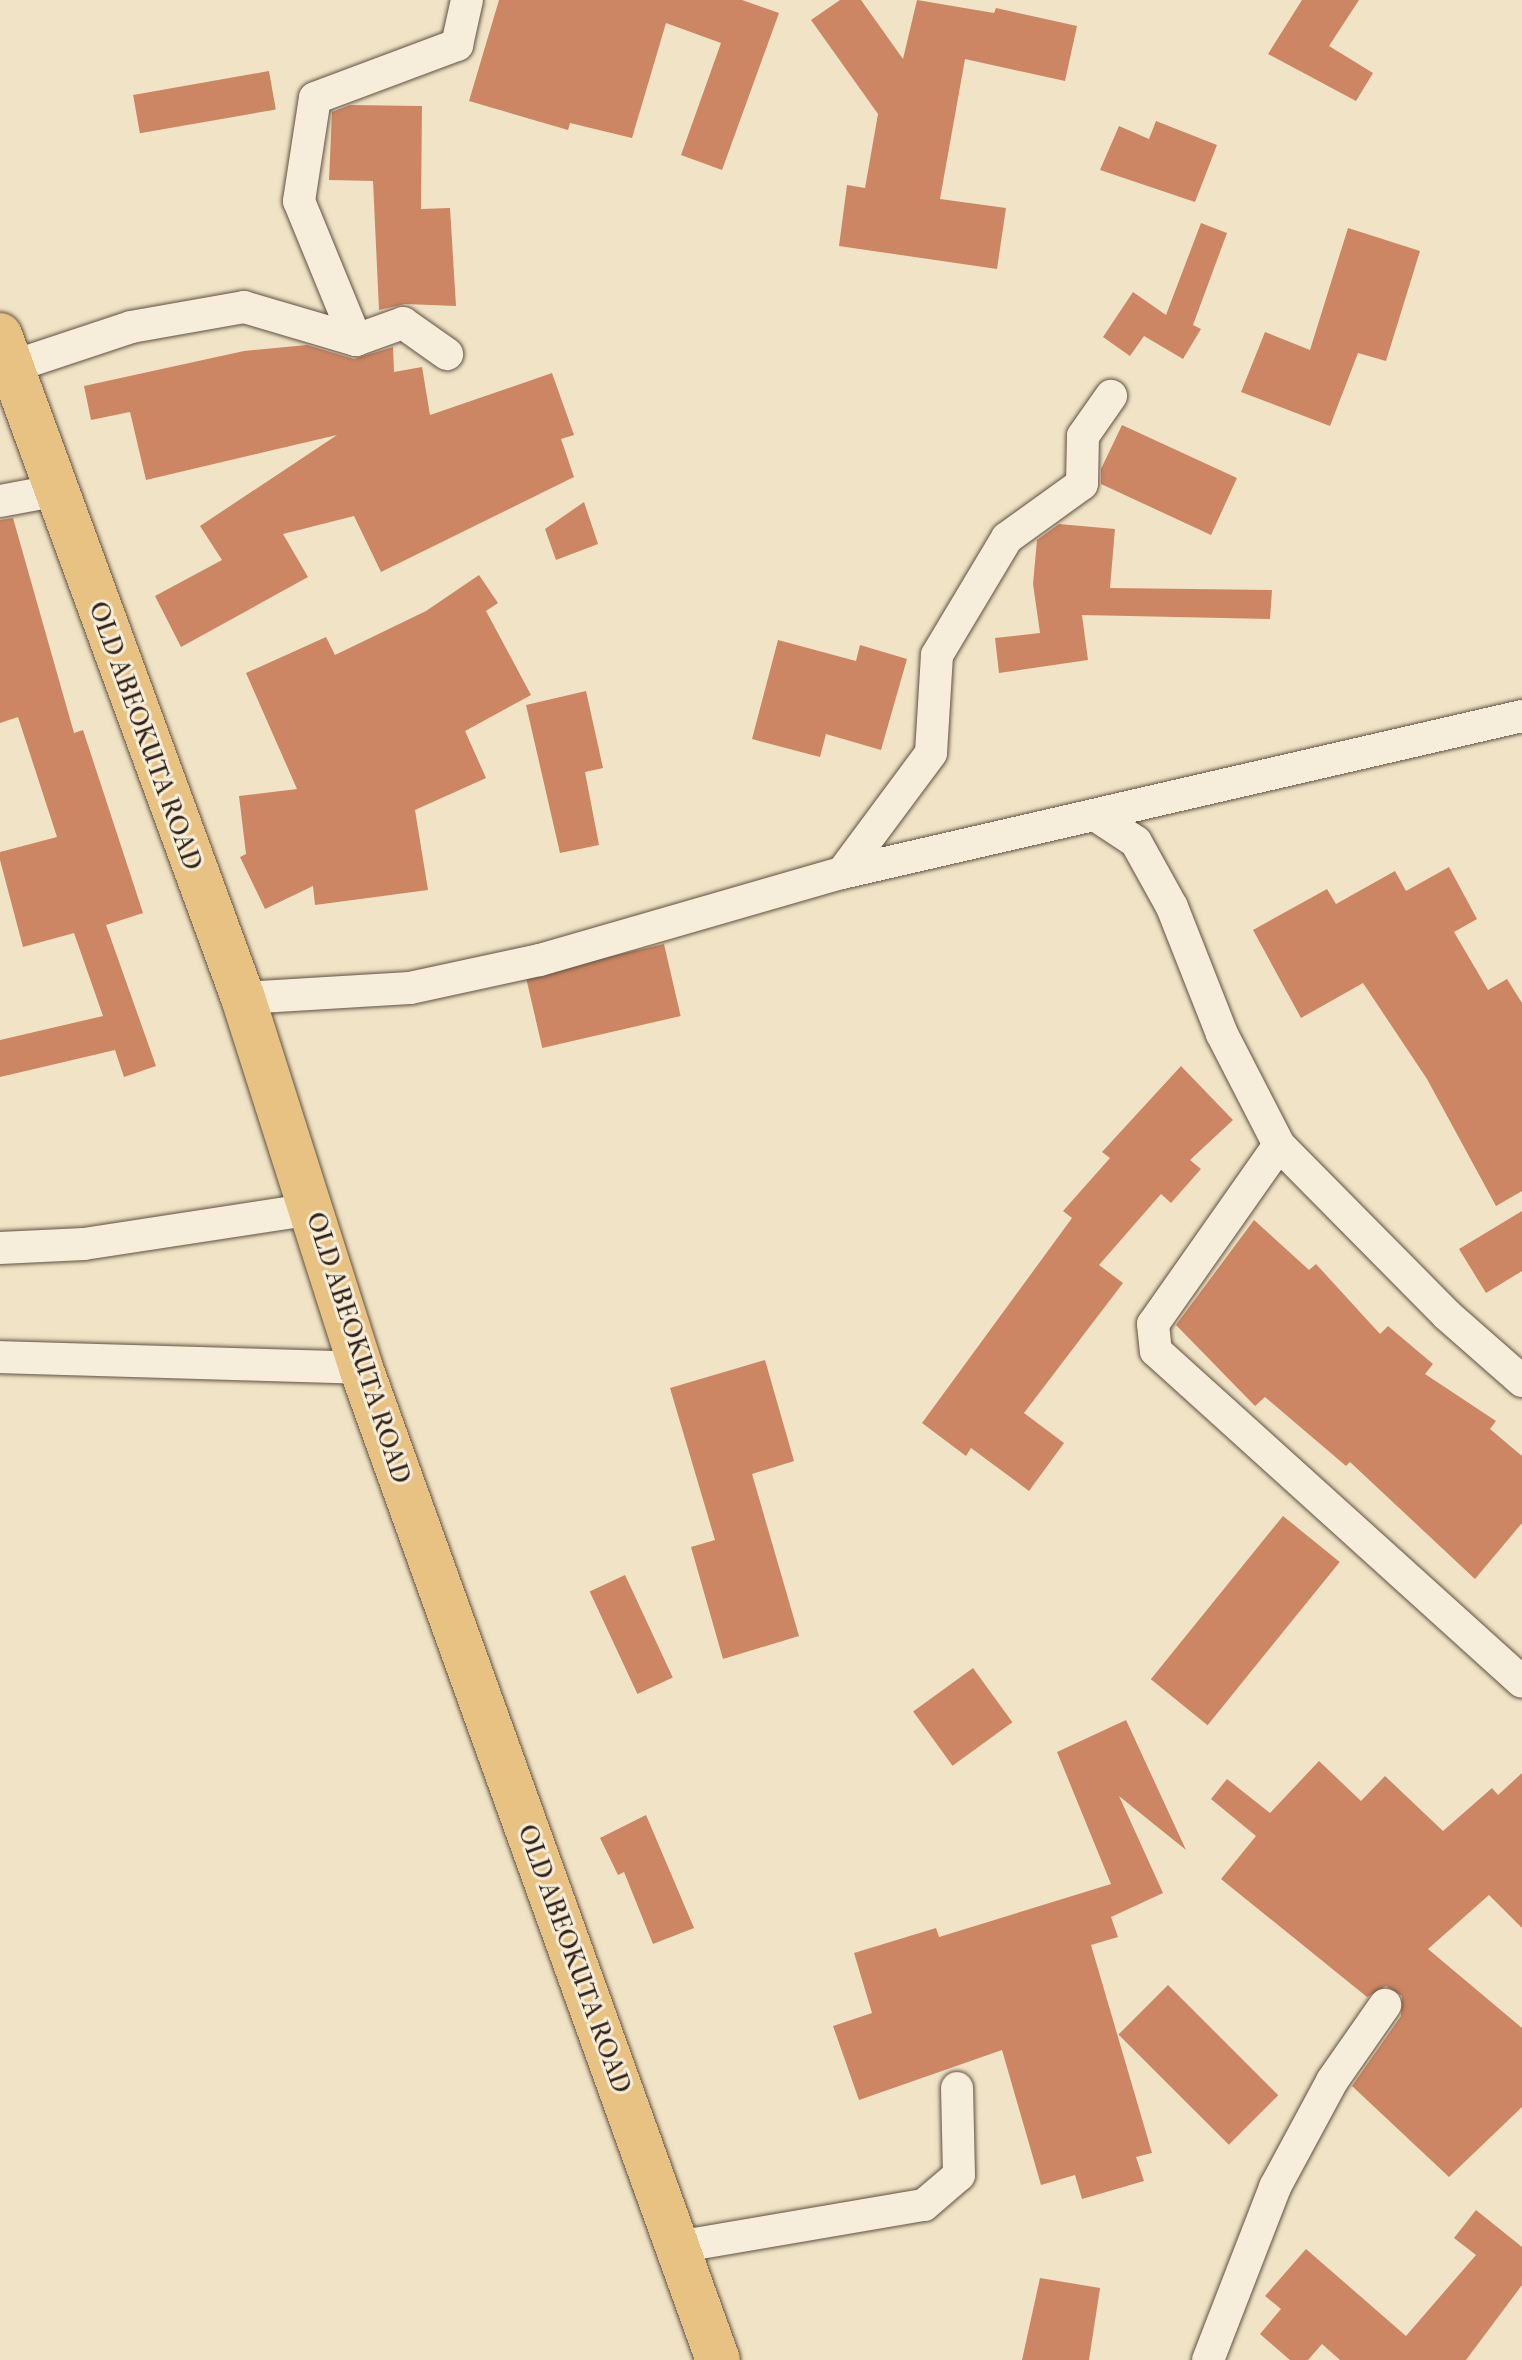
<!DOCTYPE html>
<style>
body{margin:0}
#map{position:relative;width:1522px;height:2360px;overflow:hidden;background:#f1e4c6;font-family:"IM FELL French Canon",serif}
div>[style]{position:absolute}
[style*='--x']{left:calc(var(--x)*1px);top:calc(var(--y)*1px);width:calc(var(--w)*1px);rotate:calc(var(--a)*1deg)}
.building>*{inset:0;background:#cc8663;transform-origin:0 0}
.roads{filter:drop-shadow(0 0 2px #605141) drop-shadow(0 0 2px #605141)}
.street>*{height:32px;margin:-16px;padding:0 16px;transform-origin:16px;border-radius:16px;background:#f6edda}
.highway>*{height:44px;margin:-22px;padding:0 22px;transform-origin:22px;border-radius:22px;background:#e8c283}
span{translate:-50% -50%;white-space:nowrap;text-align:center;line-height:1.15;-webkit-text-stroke:6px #f6edda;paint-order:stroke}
.street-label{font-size:26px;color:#302015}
</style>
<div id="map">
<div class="building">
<i style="clip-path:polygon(499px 0,742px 0,779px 13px,722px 170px,681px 155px,721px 43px,666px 23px,632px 138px,570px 123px,568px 130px,469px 101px)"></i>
<i style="clip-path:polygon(840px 0,861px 0,903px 59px,917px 0,994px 13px,996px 8px,1077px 26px,1065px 81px,965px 59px,940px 199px,1006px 208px,997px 269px,839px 246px,847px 185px,865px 188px,878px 114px,811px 20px)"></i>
<i style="clip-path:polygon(1302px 0,1359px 0,1329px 46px,1373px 73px,1356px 101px,1268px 54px)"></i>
<i style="left:269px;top:71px;width:39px;height:138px;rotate:80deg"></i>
<i style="clip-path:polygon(350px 105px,422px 106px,421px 209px,450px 208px,456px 306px,405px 304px,379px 310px,373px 181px,329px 180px,332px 112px)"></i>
<i style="clip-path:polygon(1156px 121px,1217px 145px,1195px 202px,1100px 170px,1119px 126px,1149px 139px)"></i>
<i style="clip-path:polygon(1201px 223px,1227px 233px,1193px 325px,1201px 329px,1183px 359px,1144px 336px,1130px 356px,1103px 337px,1133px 292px,1166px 315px)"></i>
<i style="clip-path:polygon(1348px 228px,1420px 251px,1386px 361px,1358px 353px,1330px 426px,1241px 392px,1265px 332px,1310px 350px)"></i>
<i style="clip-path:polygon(307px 345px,354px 359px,393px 347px,394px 372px,422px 367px,430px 415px,552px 373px,574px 435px,561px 439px,574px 477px,381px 572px,354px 516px,283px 534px,308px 577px,181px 647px,155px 596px,222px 560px,200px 526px,337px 435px,146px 480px,130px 412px,91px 420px,84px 386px,244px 351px)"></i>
<i style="clip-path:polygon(1122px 425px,1237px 478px,1211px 535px,1101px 484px,1101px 469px)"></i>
<i style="clip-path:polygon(584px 502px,598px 544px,556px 560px,545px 529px)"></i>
<i style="clip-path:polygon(13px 518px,74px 733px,83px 730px,143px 913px,106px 925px,156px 1066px,124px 1077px,115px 1050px,0 1077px,0 1040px,103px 1016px,74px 933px,23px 947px,0 860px,0 852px,57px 837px,18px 717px,0 723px,0 520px)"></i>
<i style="clip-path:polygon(1059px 524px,1115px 529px,1110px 588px,1272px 590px,1270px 619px,1082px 615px,1088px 660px,999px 673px,995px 638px,1040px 633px,1033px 584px,1037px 540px)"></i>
<i style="clip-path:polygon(479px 575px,498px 603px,486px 611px,531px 695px,465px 731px,486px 778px,415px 810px,428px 890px,315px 905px,313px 886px,265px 909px,240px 857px,246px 854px,239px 796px,297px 789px,246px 673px,326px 637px,335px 655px,426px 611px)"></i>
<i style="clip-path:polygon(778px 640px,856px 661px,860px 645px,907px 659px,881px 750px,826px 734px,820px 757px,752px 739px)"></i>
<i style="clip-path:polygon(586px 691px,603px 768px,585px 772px,599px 845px,560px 853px,526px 705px)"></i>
<i style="clip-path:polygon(1449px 867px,1477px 919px,1454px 932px,1488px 990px,1507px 979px,1522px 1003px,1522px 1191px,1496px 1206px,1427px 1079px,1363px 983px,1301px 1018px,1253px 930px,1327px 889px,1336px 904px,1395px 871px,1406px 891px)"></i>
<i style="left:664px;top:944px;width:74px;height:142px;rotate:77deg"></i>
<i style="clip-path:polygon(1181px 1066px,1233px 1120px,1190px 1160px,1201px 1169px,1171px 1203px,1161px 1194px,1099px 1265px,1123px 1283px,1024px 1413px,1064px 1443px,1029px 1491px,971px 1448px,966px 1456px,922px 1423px,1072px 1218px,1063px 1211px,1110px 1158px,1102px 1152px)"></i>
<i style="clip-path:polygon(1522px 1211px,1522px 1271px,1486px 1293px,1459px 1249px)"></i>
<i style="clip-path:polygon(1254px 1220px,1309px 1270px,1316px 1264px,1380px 1334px,1388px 1326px,1433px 1364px,1425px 1374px,1496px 1421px,1490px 1429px,1522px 1456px,1522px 1523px,1475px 1579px,1350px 1462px,1346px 1466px,1265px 1397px,1255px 1406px,1176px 1325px)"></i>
<i style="clip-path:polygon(765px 1360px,794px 1461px,752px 1474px,799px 1636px,723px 1659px,691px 1547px,715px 1540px,670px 1388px)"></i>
<i style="left:1283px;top:1516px;width:73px;height:210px;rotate:39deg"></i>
<i style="left:625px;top:1575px;width:113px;height:39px;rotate:65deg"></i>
<i style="left:973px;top:1668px;width:67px;height:74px;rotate:54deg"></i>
<i style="clip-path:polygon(1126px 1720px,1186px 1850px,1119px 1796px,1163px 1893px,1111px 1917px,1118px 1937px,1091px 1945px,1152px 2153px,1136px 2157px,1144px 2181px,1082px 2199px,1075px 2175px,1041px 2185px,1002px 2050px,859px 2100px,833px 2026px,872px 2013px,854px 1953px,936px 1928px,939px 1937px,1111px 1884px,1057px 1752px)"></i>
<i style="clip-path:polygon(1319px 1761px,1361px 1801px,1385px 1776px,1443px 1831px,1492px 1788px,1498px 1795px,1522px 1773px,1522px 1928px,1489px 1895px,1428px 1949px,1522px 2028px,1522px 2107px,1449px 2177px,1352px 2086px,1401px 2016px,1402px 1996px,1386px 1986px,1367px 1997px,1221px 1879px,1256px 1836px,1211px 1799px,1227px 1779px,1270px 1813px)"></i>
<i style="clip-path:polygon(646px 1815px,694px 1928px,653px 1944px,624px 1872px,618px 1875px,600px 1838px)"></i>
<i style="left:1168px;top:1985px;width:156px;height:70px;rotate:45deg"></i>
<i style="clip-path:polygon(1476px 2210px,1522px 2247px,1522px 2285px,1466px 2360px,1340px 2360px,1322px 2344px,1308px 2360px,1290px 2360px,1260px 2334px,1281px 2309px,1265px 2296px,1306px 2249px,1406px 2336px,1476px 2255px,1454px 2238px)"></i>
<i style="clip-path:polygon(1040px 2278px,1100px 2288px,1089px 2360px,1022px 2360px)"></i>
</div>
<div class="roads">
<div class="street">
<i style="--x:356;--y:340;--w:150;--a:-112.3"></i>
<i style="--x:299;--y:201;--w:104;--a:-81.2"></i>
<i style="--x:315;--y:98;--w:152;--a:-20.5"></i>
<i style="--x:457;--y:45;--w:46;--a:-77.5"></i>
<i style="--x:11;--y:367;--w:126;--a:-18.4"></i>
<i style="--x:131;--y:327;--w:115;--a:-10"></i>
<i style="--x:244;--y:307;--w:117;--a:16.4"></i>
<i style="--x:356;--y:340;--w:50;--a:-19.9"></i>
<i style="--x:403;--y:323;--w:54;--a:35.2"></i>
<i style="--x:0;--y:501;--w:55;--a:-10.5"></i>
<i style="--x:1098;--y:817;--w:45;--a:33.3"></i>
<i style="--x:1136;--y:842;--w:74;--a:61"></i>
<i style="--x:1172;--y:907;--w:136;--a:68.5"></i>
<i style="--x:1222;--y:1034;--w:125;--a:62.8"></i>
<i style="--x:1279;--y:1145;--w:239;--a:45.3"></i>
<i style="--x:1447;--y:1315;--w:100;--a:41.3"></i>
<i style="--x:842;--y:873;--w:149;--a:-53.4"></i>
<i style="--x:931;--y:753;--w:98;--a:-86.5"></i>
<i style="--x:937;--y:655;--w:136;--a:-59.1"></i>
<i style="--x:1007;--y:538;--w:92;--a:-35.8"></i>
<i style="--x:1082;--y:484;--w:48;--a:-88.8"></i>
<i style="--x:1083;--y:436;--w:49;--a:-55"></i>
<i style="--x:243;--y:998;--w:167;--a:-3.4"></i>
<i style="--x:410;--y:988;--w:133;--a:-12.2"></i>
<i style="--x:540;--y:960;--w:314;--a:-16.1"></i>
<i style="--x:842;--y:873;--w:698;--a:-13"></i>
<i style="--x:1279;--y:1145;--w:219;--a:125.1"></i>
<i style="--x:1153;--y:1324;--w:27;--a:84"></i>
<i style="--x:1156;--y:1351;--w:493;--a:42.1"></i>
<i style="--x:0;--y:1248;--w:84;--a:-2.7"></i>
<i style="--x:84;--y:1244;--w:232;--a:-8.7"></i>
<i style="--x:0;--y:1357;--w:361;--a:1.7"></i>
<i style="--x:677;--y:2247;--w:251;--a:-9.7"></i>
<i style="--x:924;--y:2205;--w:46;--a:-40.6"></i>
<i style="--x:959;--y:2175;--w:87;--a:-91.3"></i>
<i style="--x:1208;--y:2360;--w:186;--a:-68.8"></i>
<i style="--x:1275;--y:2187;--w:120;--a:-61.7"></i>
<i style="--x:1332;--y:2081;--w:93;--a:-55.1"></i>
</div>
<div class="highway">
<i style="--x:0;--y:335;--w:706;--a:69.87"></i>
<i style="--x:243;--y:998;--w:388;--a:72.3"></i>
<i style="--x:361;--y:1368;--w:1054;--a:70.21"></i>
</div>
</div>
<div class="street-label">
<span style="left:145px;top:736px;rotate:70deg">OLD ABEOKUTA ROAD</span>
<span style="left:358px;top:1348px;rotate:72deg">OLD ABEOKUTA ROAD</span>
<span style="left:574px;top:1959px;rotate:70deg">OLD ABEOKUTA ROAD</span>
</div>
</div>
